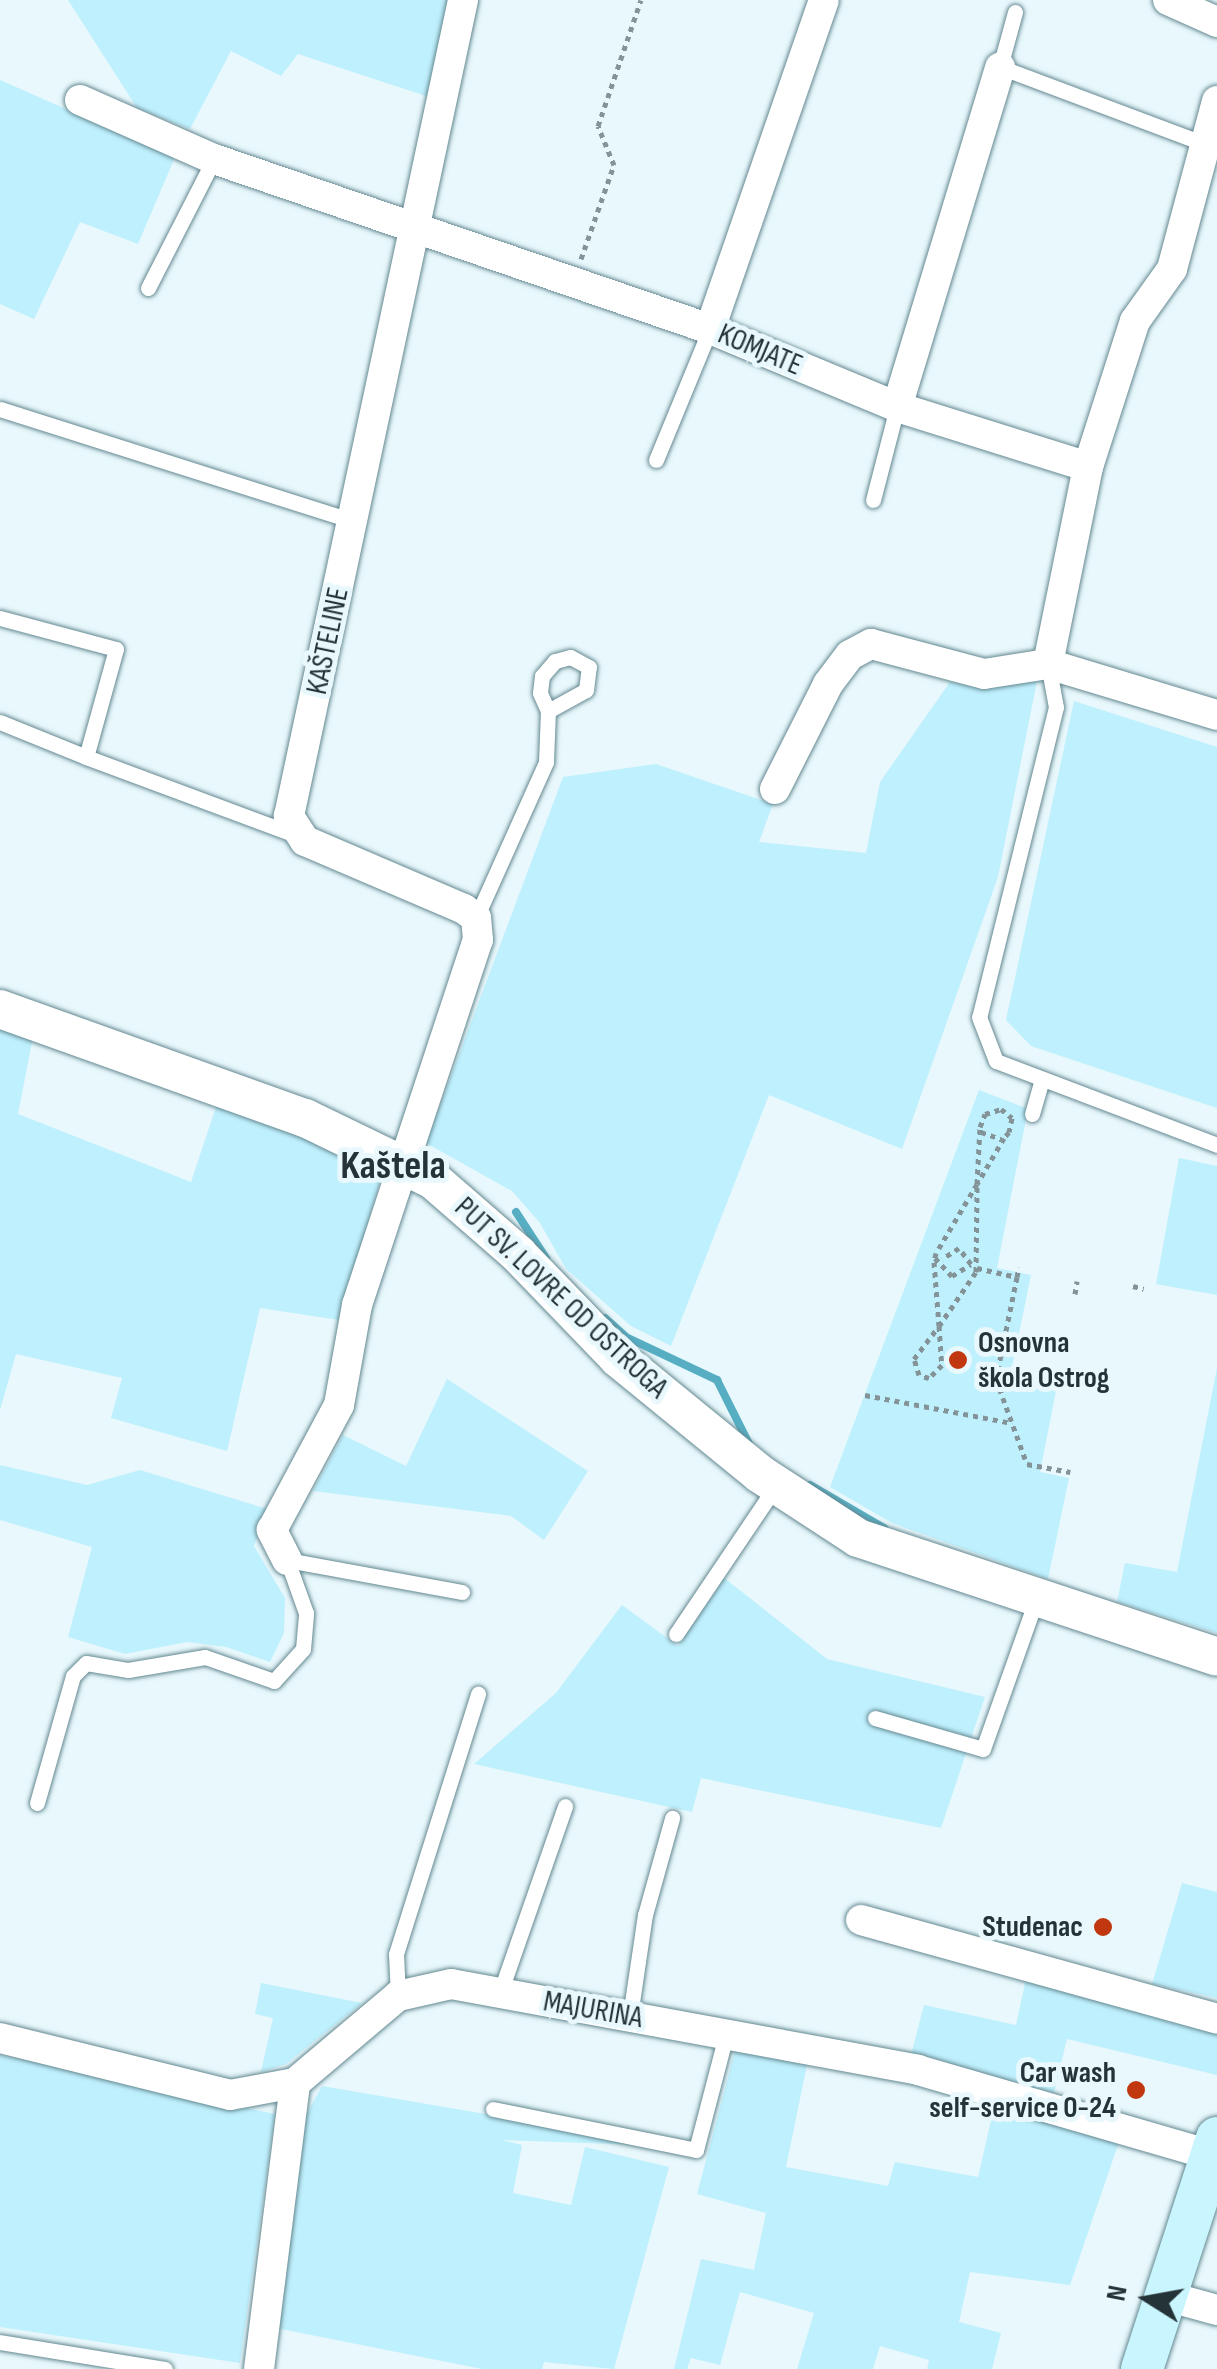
<!DOCTYPE html>
<meta charset="utf-8">
<style>
body{margin:0}
#map{position:relative;width:1217px;height:2369px;overflow:hidden;background:#e8f8fc;font-family:"Sofia Sans Condensed",sans-serif}
div>[style]{position:absolute}
[style*='--x']{left:calc(var(--x)*1px);top:calc(var(--y)*1px);width:calc(var(--w)*1px);rotate:calc(var(--a)*1deg)}
.green>*{inset:0;background:#bff0fd}
.stream>*{height:8px;margin:-4px;padding:0 4px;transform-origin:4px;border-radius:4px;background:#57aec3}
.path>*{height:5px;margin-top:-2.5px;transform-origin:0;background:repeating-linear-gradient(90deg,#849397 0 5px,transparent 0 10px)}
.roads{filter:drop-shadow(0 0 2px #648891) drop-shadow(0 0 2px #648891)}
.service>*{height:15px;margin:-7.5px;padding:0 7.5px;transform-origin:7.5px;border-radius:7.5px;background:#fff}
.minor>*{height:30px;margin:-15px;padding:0 15px;transform-origin:15px;border-radius:15px;background:#fff}
.tertiary>*{height:38px;margin:-19px;padding:0 19px;transform-origin:19px;border-radius:19px;background:#fff}
.secondary>*{height:42px;margin:-21px;padding:0 21px;transform-origin:21px;border-radius:21px;background:#c9f5fe}
.dots>*{width:28px;height:28px;translate:-50% -50%;box-sizing:border-box;border:5px solid #e8f8fc;border-radius:50%}
span{translate:-50% -50%;white-space:nowrap;text-align:center;line-height:1.15;-webkit-text-stroke:10px #e8f8fc;paint-order:stroke}
.street-label{font-size:30px;color:#243337}
.poi-label{font-size:30px;color:#243337;font-weight:700}
.left{translate:0 -50%;text-align:left}
.right{translate:-100% -50%;text-align:right}
.district-label{font-size:40px;color:#243337;font-weight:700}
.north{position:absolute;left:1097px;top:2249px;width:100px;height:100px;-webkit-text-stroke:8px #e8f8fc;paint-order:stroke;rotate:281deg;font-size:28px;font-weight:700;line-height:40px;text-align:center;color:#243337}
.north::after{content:'';display:block;margin:auto;width:35px;height:45px;background:#243337;clip-path:polygon(50% 0,100% 100%,50% 72%,0 100%)}
</style>
<div id="map">
<div class="green">
<i style="clip-path:polygon(68px 0,453px 0,432px 98px,298px 54px,281px 76px,231px 51px,190px 129px,137px 108px)"></i>
<i style="clip-path:polygon(0 80px,175px 157px,138px 244px,80px 222px,34px 319px,0 304px)"></i>
<i style="clip-path:polygon(1037px 681px,998px 877px,902px 1149px,769px 1095px,671px 1346px,631px 1326px,566px 1269px,540px 1223px,512px 1191px,426px 1143px,563px 777px,656px 764px,773px 804px,759px 842px,866px 853px,880px 782px,950px 682px,982px 687px)"></i>
<i style="clip-path:polygon(1074px 701px,1217px 747px,1217px 1108px,1031px 1046px,1006px 1020px)"></i>
<i style="clip-path:polygon(0 1023px,34px 1032px,18px 1114px,191px 1182px,217px 1104px,384px 1168px,339px 1320px,260px 1308px,227px 1451px,111px 1418px,122px 1378px,16px 1354px,0 1410px)"></i>
<i style="clip-path:polygon(979px 1090px,1028px 1109px,997px 1268px,1031px 1275px,1010px 1377px,1057px 1386px,1040px 1472px,1069px 1478px,1048px 1579px,892px 1523px,830px 1487px)"></i>
<i style="clip-path:polygon(1179px 1158px,1217px 1166px,1217px 1295px,1156px 1284px)"></i>
<i style="clip-path:polygon(1217px 1368px,1217px 1633px,1117px 1602px,1125px 1563px,1177px 1572px)"></i>
<i style="clip-path:polygon(447px 1379px,588px 1471px,544px 1540px,511px 1516px,313px 1491px,343px 1435px,406px 1466px)"></i>
<i style="clip-path:polygon(0 1465px,87px 1485px,140px 1470px,267px 1509px,254px 1546px,285px 1598px,284px 1633px,270px 1662px,226px 1647px,187px 1642px,125px 1654px,68px 1637px,92px 1547px,0 1520px)"></i>
<i style="clip-path:polygon(723px 1577px,827px 1659px,985px 1697px,941px 1828px,701px 1778px,692px 1812px,474px 1764px,556px 1693px,622px 1605px,678px 1646px)"></i>
<i style="clip-path:polygon(1182px 1883px,1217px 1892px,1217px 1998px,1152px 1984px)"></i>
<i style="clip-path:polygon(1027px 1974px,1217px 2029px,1217px 2075px,1067px 2039px,1054px 2093px,910px 2059px,924px 2005px,1016px 2025px)"></i>
<i style="clip-path:polygon(261px 1983px,362px 2003px,286px 2064px,261px 2072px,273px 2018px,255px 2014px)"></i>
<i style="clip-path:polygon(736px 2047px,808px 2060px,786px 2167px,888px 2186px,895px 2162px,978px 2177px,995px 2103px,1120px 2139px,1070px 2285px,970px 2272px,959px 2322px,1001px 2333px,992px 2369px,927px 2369px,929px 2360px,880px 2346px,873px 2369px,797px 2369px,814px 2313px,740px 2292px,720px 2365px,691px 2358px,687px 2369px,674px 2369px,701px 2259px,754px 2270px,766px 2213px,697px 2194px)"></i>
<i style="clip-path:polygon(0 2055px,275px 2114px,240px 2363px,0 2327px)"></i>
<i style="clip-path:polygon(322px 2086px,673px 2146px,502px 2140px,522px 2145px,513px 2193px,571px 2205px,585px 2147px,669px 2167px,614px 2369px,544px 2362px,542px 2369px,482px 2369px,276px 2328px,306px 2115px)"></i>
</div>
<div class="stream">
<i style="--x:516;--y:1212;--w:55;--a:56.9"></i>
<i style="--x:605;--y:1318;--w:28;--a:42"></i>
<i style="--x:626;--y:1337;--w:101;--a:25.3"></i>
<i style="--x:717;--y:1380;--w:72;--a:63.4"></i>
<i style="--x:810;--y:1485;--w:86;--a:30.2"></i>
</div>
<div class="path">
<i style="--x:581;--y:259;--w:100;--a:-70.7"></i>
<i style="--x:614;--y:165;--w:42;--a:-112.3"></i>
<i style="--x:598;--y:126;--w:133;--a:-71.2"></i>
<i style="--x:981;--y:1132;--w:21;--a:19"></i>
<i style="--x:935;--y:1258;--w:25;--a:47"></i>
<i style="--x:952;--y:1276;--w:22;--a:-32"></i>
<i style="--x:971;--y:1264;--w:20;--a:-127"></i>
<i style="--x:959;--y:1248;--w:20;--a:147"></i>
<i style="--x:977;--y:1268;--w:41;--a:12.7"></i>
<i style="--x:1017;--y:1277;--w:10;--a:-79"></i>
<i style="--x:1017;--y:1277;--w:104;--a:101.6"></i>
<i style="--x:996;--y:1379;--w:90;--a:70"></i>
<i style="--x:1027;--y:1464;--w:44;--a:10.5"></i>
<i style="--x:1133;--y:1286;--w:11;--a:15"></i>
<i style="--x:1075;--y:1294;--w:13;--a:-81"></i>
<i style="--x:939;--y:1326;--w:65;--a:-55.6"></i>
<i style="--x:976;--y:1272;--w:88;--a:-89.3"></i>
<i style="--x:977;--y:1184;--w:57;--a:-87"></i>
<i style="--x:980;--y:1127;--w:14;--a:-69"></i>
<i style="--x:985;--y:1114;--w:17;--a:-17"></i>
<i style="--x:1001;--y:1109;--w:14;--a:39"></i>
<i style="--x:1012;--y:1118;--w:14;--a:102"></i>
<i style="--x:1009;--y:1132;--w:8;--a:130"></i>
<i style="--x:1004;--y:1138;--w:53;--a:120.4"></i>
<i style="--x:977;--y:1184;--w:80;--a:120.7"></i>
<i style="--x:936;--y:1253;--w:9;--a:103"></i>
<i style="--x:934;--y:1262;--w:64;--a:85.5"></i>
<i style="--x:939;--y:1326;--w:39;--a:86"></i>
<i style="--x:942;--y:1365;--w:18;--a:135"></i>
<i style="--x:929;--y:1378;--w:10;--a:-163"></i>
<i style="--x:919;--y:1375;--w:17;--a:-107"></i>
<i style="--x:914;--y:1359;--w:41;--a:-52.9"></i>
<i style="--x:865;--y:1395;--w:150;--a:10.8"></i>
</div>
<div class="roads">
<div class="service">
<i style="--x:1015;--y:12;--w:57;--a:105.3"></i>
<i style="--x:1000;--y:67;--w:219;--a:20.6"></i>
<i style="--x:148;--y:288;--w:145;--a:-62.9"></i>
<i style="--x:0;--y:409;--w:370;--a:17.6"></i>
<i style="--x:656;--y:460;--w:142;--a:-67.6"></i>
<i style="--x:873;--y:500;--w:96;--a:-75.5"></i>
<i style="--x:0;--y:618;--w:120;--a:15"></i>
<i style="--x:116;--y:649;--w:112;--a:105.5"></i>
<i style="--x:86;--y:757;--w:224;--a:20.4"></i>
<i style="--x:1048;--y:664;--w:44;--a:79.5"></i>
<i style="--x:1056;--y:707;--w:319;--a:103.9"></i>
<i style="--x:979;--y:1017;--w:47;--a:68.9"></i>
<i style="--x:996;--y:1061;--w:236;--a:20.8"></i>
<i style="--x:0;--y:722;--w:93;--a:22.1"></i>
<i style="--x:476;--y:918;--w:171;--a:-65.8"></i>
<i style="--x:546;--y:762;--w:51;--a:-87.8"></i>
<i style="--x:548;--y:711;--w:43;--a:-28.9"></i>
<i style="--x:586;--y:690;--w:23;--a:-83"></i>
<i style="--x:589;--y:667;--w:21;--a:-152"></i>
<i style="--x:570;--y:657;--w:16;--a:165"></i>
<i style="--x:555;--y:661;--w:20;--a:131"></i>
<i style="--x:542;--y:676;--w:17;--a:97"></i>
<i style="--x:540;--y:693;--w:20;--a:66"></i>
<i style="--x:1032;--y:1114;--w:36;--a:-74"></i>
<i style="--x:287;--y:1560;--w:178;--a:10.4"></i>
<i style="--x:676;--y:1634;--w:177;--a:-56"></i>
<i style="--x:875;--y:1718;--w:112;--a:16"></i>
<i style="--x:983;--y:1749;--w:158;--a:-70.4"></i>
<i style="--x:37;--y:1803;--w:132;--a:-74.2"></i>
<i style="--x:73;--y:1676;--w:18;--a:-45"></i>
<i style="--x:86;--y:1663;--w:43;--a:9.5"></i>
<i style="--x:128;--y:1670;--w:78;--a:-9.6"></i>
<i style="--x:205;--y:1657;--w:73;--a:19.2"></i>
<i style="--x:274;--y:1681;--w:43;--a:-47.8"></i>
<i style="--x:303;--y:1649;--w:36;--a:-85"></i>
<i style="--x:306;--y:1613;--w:56;--a:-109.7"></i>
<i style="--x:500;--y:1993;--w:198;--a:-70.8"></i>
<i style="--x:398;--y:1996;--w:42;--a:-92.7"></i>
<i style="--x:396;--y:1954;--w:273;--a:-72.5"></i>
<i style="--x:630;--y:2016;--w:102;--a:-81.6"></i>
<i style="--x:645;--y:1915;--w:101;--a:-74.4"></i>
<i style="--x:493;--y:2109;--w:207;--a:11.4"></i>
<i style="--x:696;--y:2150;--w:119;--a:-75.4"></i>
<i style="--x:0;--y:2342;--w:167;--a:9.3"></i>
</div>
<div class="minor">
<i style="--x:1168;--y:0;--w:54;--a:24.2"></i>
<i style="--x:80;--y:100;--w:146;--a:23.8"></i>
<i style="--x:214;--y:159;--w:524;--a:18.92"></i>
<i style="--x:710;--y:329;--w:203;--a:22.6"></i>
<i style="--x:897;--y:407;--w:200;--a:17.4"></i>
<i style="--x:1088;--y:467;--w:201;--a:101.5"></i>
<i style="--x:1048;--y:664;--w:177;--a:16.8"></i>
<i style="--x:710;--y:329;--w:348;--a:-70.9"></i>
<i style="--x:897;--y:407;--w:355;--a:-73.1"></i>
<i style="--x:1088;--y:467;--w:153;--a:-72.2"></i>
<i style="--x:1135;--y:321;--w:64;--a:-54.6"></i>
<i style="--x:1172;--y:269;--w:174;--a:-75"></i>
<i style="--x:775;--y:789;--w:118;--a:-63.2"></i>
<i style="--x:828;--y:684;--w:36;--a:-53"></i>
<i style="--x:850;--y:655;--w:24;--a:-28"></i>
<i style="--x:871;--y:644;--w:117;--a:14.9"></i>
<i style="--x:984;--y:674;--w:65;--a:-8.9"></i>
<i style="--x:287;--y:1560;--w:34;--a:-117"></i>
<i style="--x:272;--y:1530;--w:142;--a:-61.8"></i>
<i style="--x:339;--y:1405;--w:102;--a:-79.8"></i>
<i style="--x:357;--y:1305;--w:385;--a:-71.7"></i>
<i style="--x:478;--y:940;--w:22;--a:-95"></i>
<i style="--x:476;--y:918;--w:15;--a:-143"></i>
<i style="--x:464;--y:909;--w:173;--a:-156.8"></i>
<i style="--x:305;--y:841;--w:30;--a:-123"></i>
<i style="--x:289;--y:816;--w:834;--a:-77.96"></i>
<i style="--x:861;--y:1920;--w:370;--a:15.5"></i>
<i style="--x:0;--y:2038;--w:237;--a:13.9"></i>
<i style="--x:230;--y:2095;--w:66;--a:-10.5"></i>
<i style="--x:295;--y:2083;--w:135;--a:-40.2"></i>
<i style="--x:398;--y:1996;--w:54;--a:-12.8"></i>
<i style="--x:451;--y:1984;--w:475;--a:10.4"></i>
<i style="--x:918;--y:2070;--w:311;--a:16.2"></i>
<i style="--x:1166;--y:2296;--w:53;--a:15.4"></i>
<i style="--x:259;--y:2369;--w:288;--a:-82.8"></i>
</div>
<div class="tertiary">
<i style="--x:0;--y:1009;--w:324;--a:19.7"></i>
<i style="--x:305;--y:1118;--w:142;--a:25.8"></i>
<i style="--x:433;--y:1180;--w:113;--a:41"></i>
<i style="--x:518;--y:1254;--w:144;--a:46.1"></i>
<i style="--x:618;--y:1358;--w:183;--a:39.2"></i>
<i style="--x:760;--y:1474;--w:117;--a:33.1"></i>
<i style="--x:858;--y:1538;--w:378;--a:18.3"></i>
</div>
<div class="secondary">
<i style="--x:1142;--y:2369;--w:243;--a:-72"></i>
</div>
</div>
<div class="dots">
<i style="left:958px;top:1360px;background:#c1370f"></i>
<i style="left:1103px;top:1927px;background:#c1370f"></i>
<i style="left:1136px;top:2090px;background:#c1370f"></i>
</div>
<div class="street-label">
<span style="left:760px;top:350px;rotate:23deg">KOMJATE</span>
<span style="left:328px;top:641px;rotate:-78deg">KAŠTELINE</span>
<span style="left:561px;top:1298px;rotate:43deg">PUT SV. LOVRE OD OSTROGA</span>
<span style="left:593px;top:2010px;rotate:10deg">MAJURINA</span>
</div>
<div class="poi-label">
<span class="left" style="left:978px;top:1360px">Osnovna<br>škola Ostrog</span>
<span class="right" style="left:1083px;top:1927px">Studenac</span>
<span class="right" style="left:1116px;top:2090px">Car wash<br>self-service 0-24</span>
</div>
<div class="district-label">
<span style="left:393px;top:1166px">Kaštela</span>
</div>
<div class="north">N</div>
</div>
